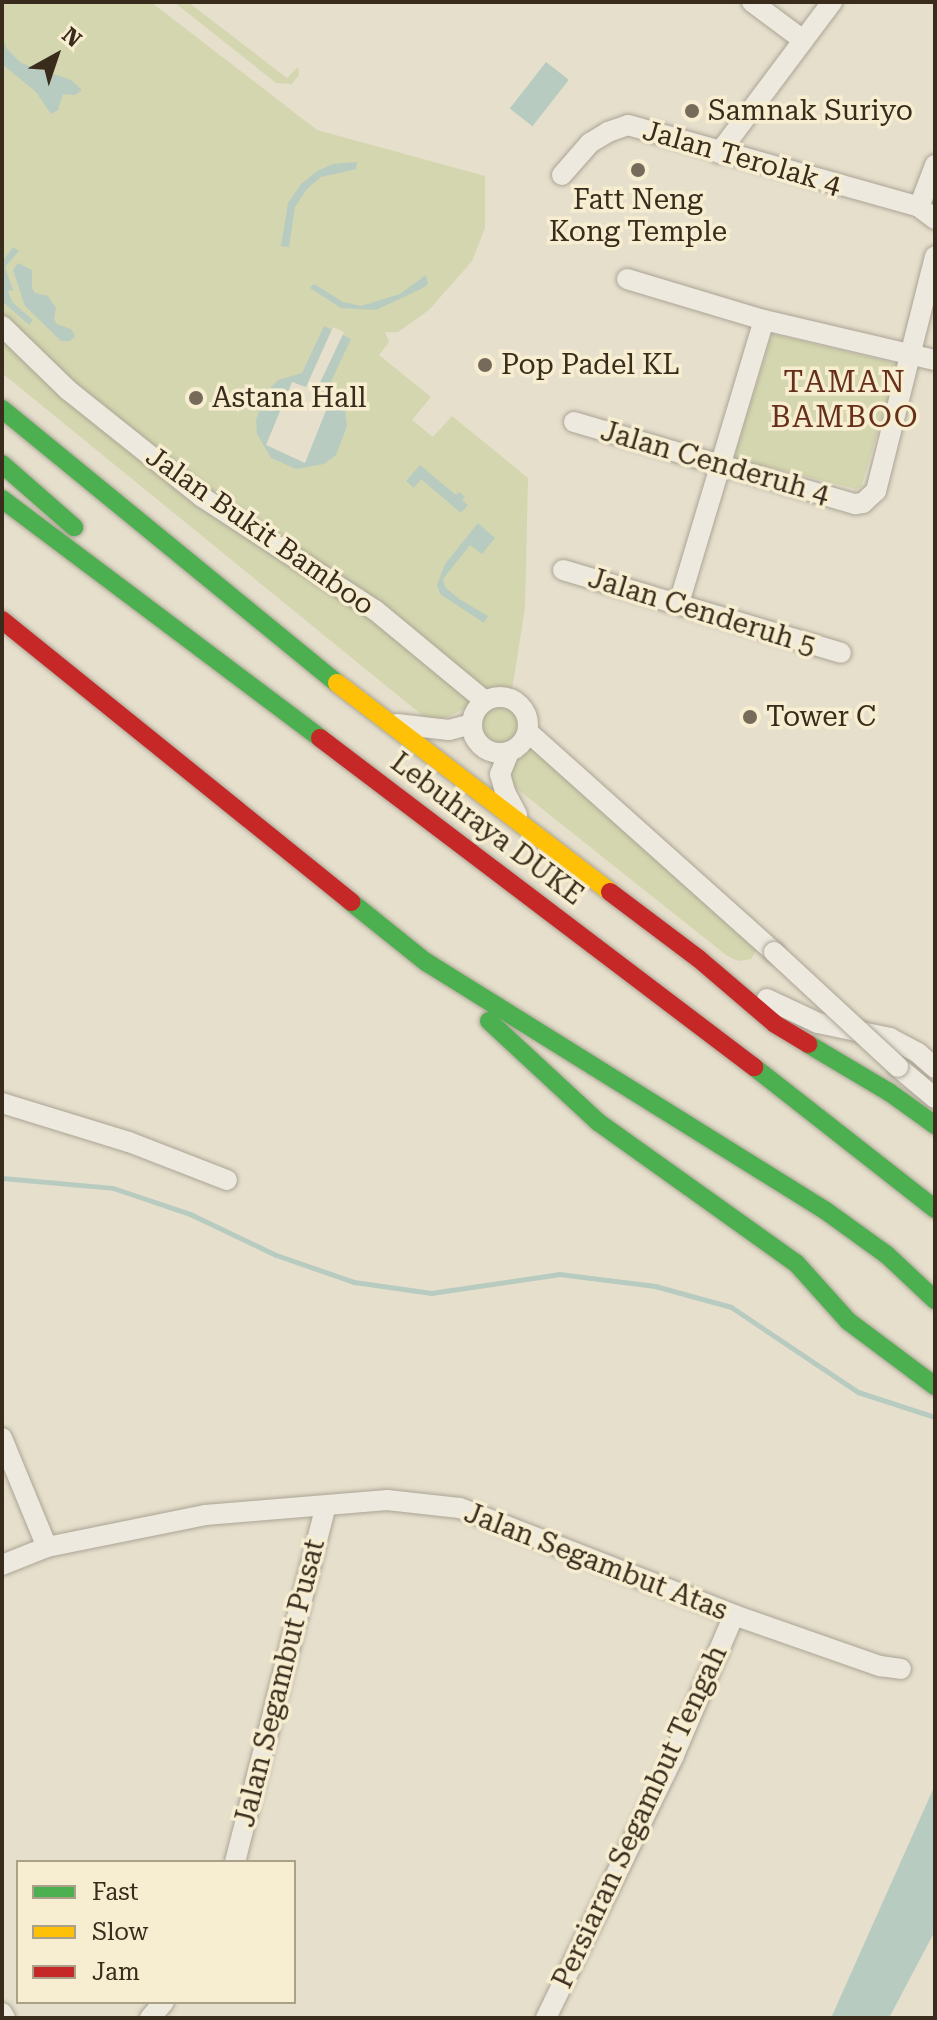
<!DOCTYPE html>
<style>
body{margin:0}
#map{position:relative;width:937px;height:2020px;overflow:hidden;background:#e6dfcc;font-family:"Roboto Serif",serif}
div>[style]{position:absolute}
[style*='--x']{left:calc(var(--x)*1px);top:calc(var(--y)*1px);width:calc(var(--w)*1px);rotate:calc(var(--a)*1deg)}
.green>*{inset:0;background:#d3d6ae}
.round{border-radius:50%}
.water>*{inset:0;background:#b8cbc0;transform-origin:0 0}
.pier>*{inset:0;background:#e6dfcc}
.stream>*{height:5px;margin:-2.5px;padding:0 2.5px;transform-origin:2.5px;border-radius:2.5px;background:#b8cbc0}
.roads{filter:drop-shadow(0 0 2px #aba495) drop-shadow(0 0 2px #aba495)}
.street>*{height:20px;margin:-10px;padding:0 10px;transform-origin:10px;border-radius:10px;background:#ede9de}
.street>.ring{margin:-10px;padding:0;box-sizing:content-box;background:none;border:20px solid #ede9de;border-radius:50%}
.fast>*{height:18px;margin:-9px;padding:0 9px;transform-origin:9px;border-radius:9px;background:#4caf50}
.slow>*{height:18px;margin:-9px;padding:0 9px;transform-origin:9px;border-radius:9px;background:#ffc107}
.jam>*{height:18px;margin:-9px;padding:0 9px;transform-origin:9px;border-radius:9px;background:#c62828}
.bridges{filter:drop-shadow(0 0 2px #aba495) drop-shadow(0 0 2px #aba495)}
.street-bridge>*{height:20px;margin:-10px;padding:0 10px;transform-origin:10px;border-radius:10px;background:#ede9de}
.dots>*{width:22px;height:22px;translate:-50% -50%;box-sizing:border-box;border:4px solid #f7eed1;border-radius:50%}
span{translate:-50% -50%;white-space:nowrap;text-align:center;line-height:1.15;-webkit-text-stroke:7px #f7eed1;paint-order:stroke}
.poi-label{font-size:28px;color:#392c1d}
.left{translate:0 -50%;text-align:left}
.street-label{font-size:28px;color:#392c1d}
.neighbourhood-label{font-size:30px;color:#67301b;letter-spacing:2px}
.frame{position:absolute;inset:0;border:4px solid #392c1d;pointer-events:none}
.legend{position:absolute;left:16px;top:1860px;width:280px;height:144px;box-sizing:border-box;background:#f7eed1;border:2px solid #aba089;margin:0;padding:10px 14px;list-style:none;font-size:24px;color:#392c1d}
.legend li{display:flex;align-items:center;gap:16px;height:40px}
.legend b{width:40px;border:2px solid #aba089}
.north{position:absolute;left:16px;top:16px;width:80px;height:80px;-webkit-text-stroke:6px #f7eed1;paint-order:stroke;rotate:40deg;font-size:22px;font-weight:700;line-height:32px;text-align:center;color:#392c1d}
.north::after{content:'';display:block;margin:auto;width:28px;height:36px;background:#392c1d;clip-path:polygon(50% 0,100% 100%,50% 72%,0 100%)}
</style>
<div id="map">
<div class="green">
<i style="clip-path:polygon(2px 2px,151px 2px,317px 130px,485px 176px,485px 228px,472px 261px,429px 310px,398px 332px,385px 332px,389px 342px,379px 355px,431px 397px,412px 420px,433px 437px,452px 416px,528px 478px,525px 608px,511px 696px,483px 700px,433px 724px,2px 373px)"></i>
<i style="clip-path:polygon(174px 2px,188px 2px,287px 78px,298px 67px,299px 75px,292px 84px,276px 83px)"></i>
<i style="clip-path:polygon(772px 334px,899px 364px,861px 487px,856px 489px,734px 458px)"></i>
<i class="round" style="left:480px;top:705px;width:40px;height:40px"></i>
<i style="clip-path:polygon(531px 741px,757px 949px,751px 959px,738px 961px,726px 955px,511px 784px,508px 774px,515px 756px)"></i>
</div>
<div class="water">
<i style="clip-path:polygon(2px 36px,7px 49px,21px 63px,71px 80px,82px 90px,75px 95px,63px 94px,58px 110px,51px 114px,36px 92px,2px 64px)"></i>
<i style="left:546px;top:62px;width:29px;height:59px;rotate:38deg"></i>
<i style="clip-path:polygon(357px 162px,356px 169px,321px 177px,307px 189px,295px 207px,289px 247px,281px 246px,288px 203px,301px 184px,317px 171px,333px 164px)"></i>
<i style="clip-path:polygon(13px 247px,19px 251px,5px 267px,13px 290px,8px 291px,12px 302px,33px 320px,29px 325px,2px 301px,2px 262px)"></i>
<i style="clip-path:polygon(18px 263px,32px 270px,32px 288px,35px 293px,48px 296px,56px 308px,54px 319px,57px 324px,71px 329px,75px 336px,70px 341px,61px 341px,25px 306px,13px 270px)"></i>
<i style="clip-path:polygon(426px 275px,428px 284px,423px 288px,376px 310px,341px 308px,310px 288px,314px 284px,343px 302px,361px 306px,400px 294px)"></i>
<i style="clip-path:polygon(324px 326px,351px 339px,329px 386px,345px 410px,347px 426px,336px 455px,324px 464px,296px 469px,271px 458px,257px 434px,256px 420px,267px 391px,278px 380px,302px 373px)"></i>
<i style="clip-path:polygon(420px 465px,456px 495px,459px 492px,465px 497px,462px 500px,468px 505px,461px 513px,421px 479px,414px 488px,406px 481px)"></i>
<i style="clip-path:polygon(478px 523px,495px 538px,482px 554px,470px 545px,443px 579px,445px 587px,459px 599px,488px 616px,484px 623px,440px 594px,437px 585px,445px 564px)"></i>
<i style="clip-path:polygon(935px 1785px,935px 1931px,889px 2018px,831px 2018px)"></i>
</div>
<div class="pier">
<i style="clip-path:polygon(333px 327px,344px 332px,316px 391px,331px 398px,305px 463px,266px 445px,292px 382px,306px 387px)"></i>
</div>
<div class="stream">
<i style="--x:2;--y:1178;--w:111;--a:5.1"></i>
<i style="--x:113;--y:1188;--w:81;--a:18.7"></i>
<i style="--x:190;--y:1214;--w:95;--a:25.5"></i>
<i style="--x:276;--y:1255;--w:83;--a:19.1"></i>
<i style="--x:354;--y:1282;--w:78;--a:8.1"></i>
<i style="--x:431;--y:1293;--w:129;--a:-8.4"></i>
<i style="--x:559;--y:1274;--w:97;--a:7.1"></i>
<i style="--x:655;--y:1286;--w:79;--a:15.4"></i>
<i style="--x:731;--y:1307;--w:153;--a:33.8"></i>
<i style="--x:858;--y:1392;--w:81;--a:18"></i>
</div>
<div class="roads">
<div class="street">
<i style="--x:752;--y:2;--w:64;--a:36.7"></i>
<i style="--x:719;--y:153;--w:189;--a:-53.2"></i>
<i style="--x:562;--y:175;--w:43;--a:-48.8"></i>
<i style="--x:590;--y:143;--w:21;--a:-31"></i>
<i style="--x:608;--y:132;--w:21;--a:-19"></i>
<i style="--x:628;--y:125;--w:302;--a:15.7"></i>
<i style="--x:919;--y:207;--w:20;--a:37"></i>
<i style="--x:919;--y:207;--w:45;--a:-69.1"></i>
<i style="--x:627;--y:279;--w:143;--a:16.7"></i>
<i style="--x:764;--y:320;--w:176;--a:13.2"></i>
<i style="--x:2;--y:326;--w:92;--a:44.1"></i>
<i style="--x:68;--y:390;--w:171;--a:38.6"></i>
<i style="--x:202;--y:497;--w:207;--a:33.2"></i>
<i style="--x:375;--y:610;--w:143;--a:39.6"></i>
<i style="--x:574;--y:422;--w:293;--a:16.3"></i>
<i style="--x:855;--y:504;--w:8;--a:-7"></i>
<i style="--x:863;--y:503;--w:18;--a:-43"></i>
<i style="--x:876;--y:491;--w:242;--a:-75.9"></i>
<i style="--x:563;--y:570;--w:290;--a:16.6"></i>
<i style="--x:679;--y:603;--w:295;--a:-73.3"></i>
<i class="ring" style="left:472px;top:697px;width:36px;height:36px"></i>
<i style="--x:397;--y:724;--w:52;--a:6.6"></i>
<i style="--x:449;--y:730;--w:23;--a:-15"></i>
<i style="--x:528;--y:732;--w:330;--a:41.8"></i>
<i style="--x:509;--y:752;--w:24;--a:112"></i>
<i style="--x:500;--y:774;--w:19;--a:74"></i>
<i style="--x:505;--y:792;--w:26;--a:62"></i>
<i style="--x:767;--y:999;--w:56;--a:25.2"></i>
<i style="--x:818;--y:1023;--w:74;--a:11.8"></i>
<i style="--x:890;--y:1038;--w:32;--a:28"></i>
<i style="--x:918;--y:1053;--w:23;--a:41"></i>
<i style="--x:898;--y:1067;--w:48;--a:40"></i>
<i style="--x:2;--y:1103;--w:133;--a:17.1"></i>
<i style="--x:129;--y:1142;--w:105;--a:21.2"></i>
<i style="--x:2;--y:1438;--w:118;--a:67.6"></i>
<i style="--x:2;--y:1565;--w:48;--a:-21.8"></i>
<i style="--x:47;--y:1547;--w:161;--a:-11.4"></i>
<i style="--x:205;--y:1515;--w:183;--a:-4.7"></i>
<i style="--x:387;--y:1500;--w:73;--a:6.3"></i>
<i style="--x:460;--y:1508;--w:294;--a:21.3"></i>
<i style="--x:734;--y:1615;--w:155;--a:19.3"></i>
<i style="--x:880;--y:1666;--w:21;--a:8"></i>
<i style="--x:235;--y:1862;--w:368;--a:-75.7"></i>
<i style="--x:2;--y:2013;--w:6;--a:59"></i>
<i style="--x:150;--y:2018;--w:21;--a:-49"></i>
<i style="--x:546;--y:2018;--w:292;--a:-64"></i>
<i style="--x:674;--y:1755;--w:152;--a:-66.8"></i>
</div>
<div class="fast">
<i style="--x:2;--y:409;--w:433;--a:39.3"></i>
<i style="--x:2;--y:464;--w:96;--a:41.2"></i>
<i style="--x:2;--y:499;--w:398;--a:36.9"></i>
<i style="--x:351;--y:902;--w:96;--a:38.7"></i>
<i style="--x:426;--y:962;--w:471;--a:31.9"></i>
<i style="--x:826;--y:1211;--w:75;--a:35.8"></i>
<i style="--x:887;--y:1255;--w:66;--a:43.2"></i>
<i style="--x:489;--y:1021;--w:149;--a:42.8"></i>
<i style="--x:598;--y:1122;--w:243;--a:35.5"></i>
<i style="--x:796;--y:1263;--w:78;--a:48.1"></i>
<i style="--x:848;--y:1321;--w:109;--a:36.8"></i>
<i style="--x:808;--y:1044;--w:94;--a:30.7"></i>
<i style="--x:889;--y:1092;--w:57;--a:35.7"></i>
<i style="--x:754;--y:1067;--w:230;--a:38.1"></i>
</div>
<div class="slow">
<i style="--x:337;--y:683;--w:344;--a:37.4"></i>
</div>
<div class="jam">
<i style="--x:2;--y:620;--w:449;--a:38.9"></i>
<i style="--x:320;--y:738;--w:545;--a:37.16"></i>
<i style="--x:610;--y:892;--w:111;--a:37"></i>
<i style="--x:699;--y:959;--w:100;--a:40.5"></i>
<i style="--x:775;--y:1024;--w:39;--a:31"></i>
</div>
</div>
<div class="bridges">
<div class="street-bridge">
<i style="--x:774;--y:952;--w:169;--a:42.8"></i>
</div>
</div>
<div class="dots">
<i style="left:692px;top:111px;background:#766b5a"></i>
<i style="left:638px;top:170px;background:#766b5a"></i>
<i style="left:485px;top:365px;background:#766b5a"></i>
<i style="left:196px;top:398px;background:#766b5a"></i>
<i style="left:750px;top:717px;background:#766b5a"></i>
</div>
<div class="poi-label">
<span class="left" style="left:708px;top:111px">Samnak Suriyo</span>
<span style="left:638px;top:216px">Fatt Neng<br>Kong Temple</span>
<span class="left" style="left:501px;top:365px">Pop Padel KL</span>
<span class="left" style="left:212px;top:398px">Astana Hall</span>
<span class="left" style="left:766px;top:717px">Tower C</span>
</div>
<div class="street-label">
<span style="left:742px;top:158px;rotate:16deg">Jalan Terolak 4</span>
<span style="left:715px;top:463px;rotate:16deg">Jalan Cenderuh 4</span>
<span style="left:260px;top:531px;rotate:35deg">Jalan Bukit Bamboo</span>
<span style="left:702px;top:612px;rotate:17deg">Jalan Cenderuh 5</span>
<span style="left:487px;top:829px;rotate:37deg">Lebuhraya DUKE</span>
<span style="left:596px;top:1562px;rotate:21deg">Jalan Segambut Atas</span>
<span style="left:280px;top:1683px;rotate:-76deg">Jalan Segambut Pusat</span>
<span style="left:640px;top:1817px;rotate:-65deg">Persiaran Segambut Tengah</span>
</div>
<div class="neighbourhood-label">
<span style="left:845px;top:399px">TAMAN<br>BAMBOO</span>
</div>
<div class="frame"></div>
<ul class="legend">
<li><b style="height:10px;background:#4caf50"></b>Fast</li>
<li><b style="height:10px;background:#ffc107"></b>Slow</li>
<li><b style="height:10px;background:#c62828"></b>Jam</li>
</ul>
<div class="north">N</div>
</div>
